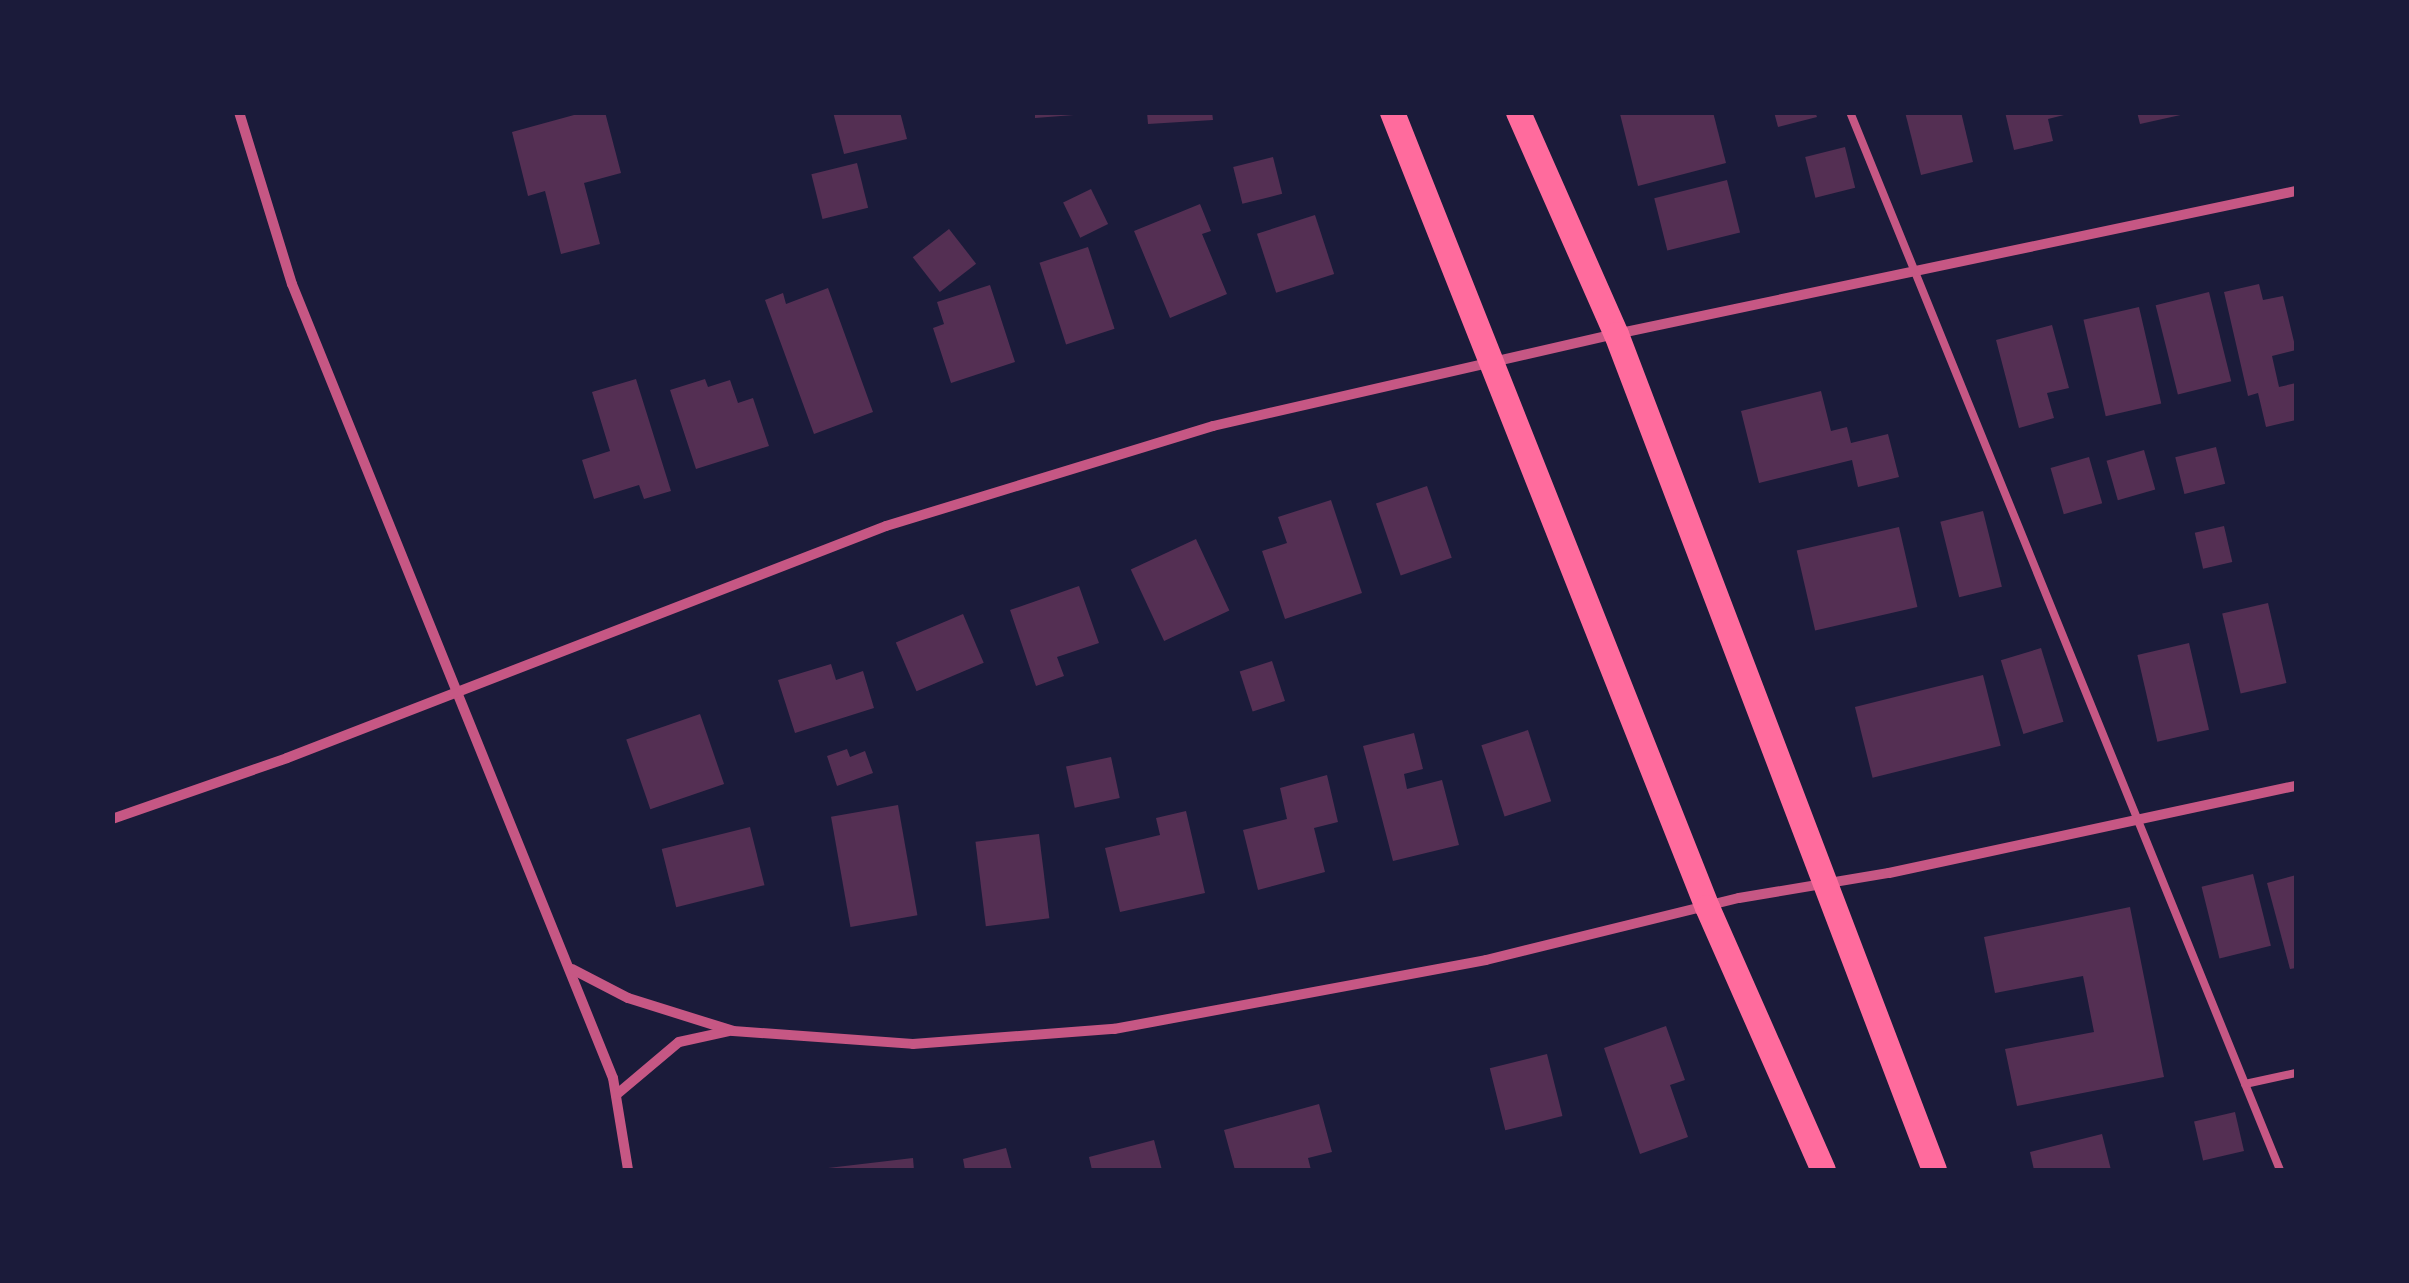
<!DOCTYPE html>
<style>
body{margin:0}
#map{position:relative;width:2409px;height:1283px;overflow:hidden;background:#1b1b3a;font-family:Overpass,sans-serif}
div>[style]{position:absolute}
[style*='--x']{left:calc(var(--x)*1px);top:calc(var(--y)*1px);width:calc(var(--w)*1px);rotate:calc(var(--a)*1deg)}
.building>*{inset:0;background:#542f53;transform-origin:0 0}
.service>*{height:8px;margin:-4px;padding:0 4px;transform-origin:4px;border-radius:4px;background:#c65784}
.minor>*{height:10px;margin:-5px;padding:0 5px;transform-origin:5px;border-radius:5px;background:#c65784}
.primary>*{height:25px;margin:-12.5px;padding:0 12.5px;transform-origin:12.5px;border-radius:12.5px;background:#ff6b9d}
span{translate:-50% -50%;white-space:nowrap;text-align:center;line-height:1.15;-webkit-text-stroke:10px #1b1b3a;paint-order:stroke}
.frame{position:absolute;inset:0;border:115px solid #1b1b3a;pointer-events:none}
</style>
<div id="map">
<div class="building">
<i style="clip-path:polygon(585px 112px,605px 112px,621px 173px,584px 183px,600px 244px,561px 254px,545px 191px,528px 196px,512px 132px)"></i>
<i style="clip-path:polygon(833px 112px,900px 112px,907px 139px,844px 154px)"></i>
<i style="clip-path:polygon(1035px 112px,1074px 112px,1074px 115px,1035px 118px)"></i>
<i style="clip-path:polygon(1147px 112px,1212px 112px,1213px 120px,1148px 124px)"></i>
<i style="clip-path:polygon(1713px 112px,1726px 163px,1638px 186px,1620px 114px)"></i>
<i style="clip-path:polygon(1774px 112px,1815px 112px,1817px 117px,1778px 127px)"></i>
<i style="clip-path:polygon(1905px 112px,1961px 112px,1973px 162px,1921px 175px)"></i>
<i style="clip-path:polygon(2005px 112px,2068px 112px,2068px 114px,2048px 119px,2053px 141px,2014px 150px)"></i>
<i style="clip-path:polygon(2137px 112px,2184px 112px,2185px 114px,2140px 124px)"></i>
<i style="left:1845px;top:147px;width:42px;height:41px;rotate:76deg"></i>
<i style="left:1273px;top:157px;width:38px;height:41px;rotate:76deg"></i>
<i style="left:857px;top:163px;width:46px;height:47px;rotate:76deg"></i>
<i style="left:1727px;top:180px;width:54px;height:75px;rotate:76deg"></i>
<i style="left:1091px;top:189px;width:39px;height:31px;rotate:64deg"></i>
<i style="clip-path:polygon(1200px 204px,1211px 231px,1202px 234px,1227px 294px,1170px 318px,1134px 231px)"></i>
<i style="left:1315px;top:215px;width:62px;height:61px;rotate:72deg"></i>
<i style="left:949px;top:229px;width:44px;height:46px;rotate:52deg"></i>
<i style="left:1088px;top:247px;width:86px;height:51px;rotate:72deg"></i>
<i style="clip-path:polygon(2259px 284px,2263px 300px,2283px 296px,2296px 350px,2272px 356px,2279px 387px,2296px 383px,2296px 420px,2266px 427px,2258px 393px,2248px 396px,2224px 292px)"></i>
<i style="clip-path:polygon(990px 285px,1015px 362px,951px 383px,933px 328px,944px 324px,937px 302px)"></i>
<i style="clip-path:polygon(828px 288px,873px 412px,814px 434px,765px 300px,783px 293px,786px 304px)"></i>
<i style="left:2209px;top:292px;width:92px;height:55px;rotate:76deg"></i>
<i style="left:2139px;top:307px;width:99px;height:57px;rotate:77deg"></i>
<i style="clip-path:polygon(2052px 325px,2069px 388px,2047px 393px,2054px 418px,2019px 428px,1996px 340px)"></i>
<i style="clip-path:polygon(636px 379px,671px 491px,644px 499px,639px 485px,594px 499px,582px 460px,610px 451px,592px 392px)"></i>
<i style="clip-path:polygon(705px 379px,708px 387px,730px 380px,738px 403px,753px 398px,769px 446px,696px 469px,670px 390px)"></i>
<i style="clip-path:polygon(1821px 391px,1831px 431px,1847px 427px,1851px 443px,1888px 434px,1899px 477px,1858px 487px,1852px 460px,1759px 483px,1741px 411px)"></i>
<i style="left:2216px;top:447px;width:38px;height:42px;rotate:76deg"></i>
<i style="left:2144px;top:450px;width:41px;height:39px;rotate:74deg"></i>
<i style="left:2089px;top:457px;width:48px;height:40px;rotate:74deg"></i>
<i style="left:1427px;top:486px;width:76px;height:54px;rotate:71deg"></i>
<i style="clip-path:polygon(1331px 500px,1362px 593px,1285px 619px,1262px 551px,1287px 543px,1278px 517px)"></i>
<i style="left:1983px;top:511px;width:78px;height:44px;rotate:76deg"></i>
<i style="left:2224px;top:526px;width:37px;height:30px;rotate:77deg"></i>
<i style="left:1899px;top:527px;width:82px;height:105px;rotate:77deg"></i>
<i style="left:1196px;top:539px;width:79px;height:72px;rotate:65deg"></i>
<i style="clip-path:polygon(1079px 586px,1099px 643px,1057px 657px,1064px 676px,1036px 686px,1010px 610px)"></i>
<i style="left:2268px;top:603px;width:82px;height:47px;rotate:77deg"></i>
<i style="left:963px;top:614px;width:53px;height:73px;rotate:67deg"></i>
<i style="left:2189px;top:643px;width:89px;height:53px;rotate:77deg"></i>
<i style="left:2041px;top:648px;width:77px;height:42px;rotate:73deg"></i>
<i style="left:1272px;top:661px;width:42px;height:34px;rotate:72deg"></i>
<i style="clip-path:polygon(831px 664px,836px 680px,863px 671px,874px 708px,795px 733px,778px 680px)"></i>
<i style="left:1983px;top:675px;width:73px;height:132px;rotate:76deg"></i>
<i style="left:700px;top:714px;width:74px;height:78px;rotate:71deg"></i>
<i style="left:1528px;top:730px;width:75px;height:49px;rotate:72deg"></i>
<i style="clip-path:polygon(1414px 733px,1423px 769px,1404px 774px,1407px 789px,1442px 780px,1459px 845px,1393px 861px,1363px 746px)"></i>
<i style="clip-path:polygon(847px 749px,850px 757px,865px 751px,873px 773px,837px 786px,827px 756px)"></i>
<i style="left:1111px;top:757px;width:42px;height:46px;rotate:78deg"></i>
<i style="clip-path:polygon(1327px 775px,1338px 822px,1314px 828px,1325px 872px,1258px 890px,1243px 830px,1287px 819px,1280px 788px)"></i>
<i style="left:898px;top:805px;width:112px;height:68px;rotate:80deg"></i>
<i style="clip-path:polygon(1186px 811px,1205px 893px,1120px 912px,1105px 848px,1160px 835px,1156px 818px)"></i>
<i style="left:750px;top:827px;width:60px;height:91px;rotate:76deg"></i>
<i style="left:1039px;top:834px;width:85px;height:64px;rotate:83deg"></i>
<i style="left:2253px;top:874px;width:74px;height:53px;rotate:76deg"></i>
<i style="clip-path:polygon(2296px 875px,2296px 968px,2290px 969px,2267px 883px)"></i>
<i style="clip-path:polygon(2130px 907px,2164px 1077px,2017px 1106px,2005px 1049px,2094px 1032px,2083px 976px,1995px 993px,1984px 937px)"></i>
<i style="clip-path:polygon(1666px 1026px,1685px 1080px,1670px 1085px,1688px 1137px,1640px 1154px,1604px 1048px)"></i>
<i style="left:1547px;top:1054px;width:64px;height:59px;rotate:76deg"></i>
<i style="clip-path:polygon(1319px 1104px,1332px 1152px,1308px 1158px,1311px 1170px,1235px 1170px,1224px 1130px)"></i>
<i style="left:2235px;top:1112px;width:40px;height:42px;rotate:77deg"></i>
<i style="clip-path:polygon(2102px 1134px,2111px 1170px,2034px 1170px,2030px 1152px)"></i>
<i style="clip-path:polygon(1154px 1140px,1162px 1170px,1092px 1170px,1089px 1157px)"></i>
<i style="clip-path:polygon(1006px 1148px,1012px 1170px,965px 1170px,963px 1159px)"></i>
<i style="clip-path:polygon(913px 1158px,914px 1170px,828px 1170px,828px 1168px)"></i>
</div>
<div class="service">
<i style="--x:1850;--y:112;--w:1142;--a:67.88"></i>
<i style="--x:2245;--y:1084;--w:52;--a:-12.2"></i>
</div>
<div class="minor">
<i style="--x:239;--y:112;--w:180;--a:72.9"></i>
<i style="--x:292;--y:284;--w:856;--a:67.99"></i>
<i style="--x:613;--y:1078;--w:93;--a:80.7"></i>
<i style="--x:112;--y:819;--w:185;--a:-19.2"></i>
<i style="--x:287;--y:758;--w:642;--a:-21.17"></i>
<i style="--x:886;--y:526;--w:342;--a:-17"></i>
<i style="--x:1213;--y:426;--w:413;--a:-12.9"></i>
<i style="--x:1616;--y:334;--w:695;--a:-11.88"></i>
<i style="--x:572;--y:969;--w:63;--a:27.4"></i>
<i style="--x:628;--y:998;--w:110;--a:17.4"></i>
<i style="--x:733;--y:1031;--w:180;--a:4.1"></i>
<i style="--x:913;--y:1044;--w:202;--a:-4.3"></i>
<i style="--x:1114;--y:1029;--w:378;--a:-10.5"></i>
<i style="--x:1486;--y:960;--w:260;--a:-13.8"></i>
<i style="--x:1739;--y:898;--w:152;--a:-9.5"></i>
<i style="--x:1889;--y:873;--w:416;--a:-12.1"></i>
<i style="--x:616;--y:1095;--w:82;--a:-40.1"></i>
<i style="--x:679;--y:1042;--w:51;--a:-12.4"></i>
</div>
<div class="primary">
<i style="--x:1392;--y:112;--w:855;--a:68.39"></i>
<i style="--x:1707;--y:907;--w:287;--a:66.2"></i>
<i style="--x:1518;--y:112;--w:243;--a:66.2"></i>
<i style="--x:1616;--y:334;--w:894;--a:69.17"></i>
</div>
<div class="frame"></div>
</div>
